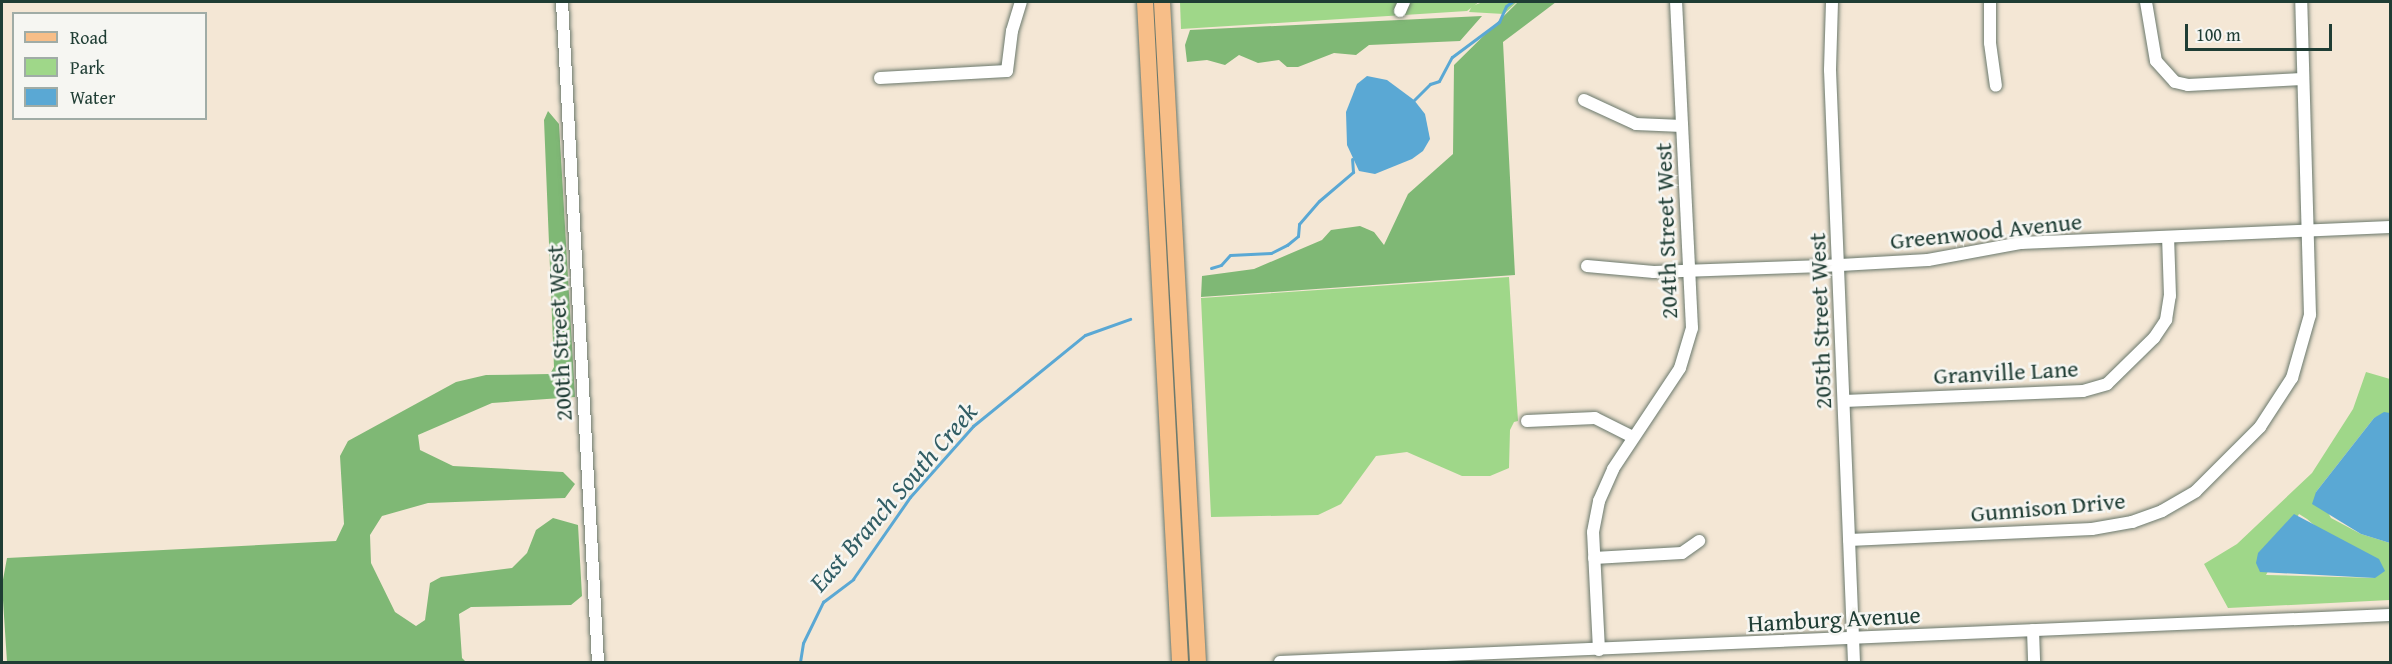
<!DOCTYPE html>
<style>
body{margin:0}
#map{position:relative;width:2392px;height:664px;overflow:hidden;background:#f4e7d5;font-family:"Gentium Book Plus",serif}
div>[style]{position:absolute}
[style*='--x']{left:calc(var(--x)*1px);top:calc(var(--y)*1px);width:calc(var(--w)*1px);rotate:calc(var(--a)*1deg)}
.green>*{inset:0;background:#9fd789}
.forest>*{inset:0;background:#7fb875}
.water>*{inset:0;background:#5aa8d4}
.stream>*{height:3px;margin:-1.5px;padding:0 1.5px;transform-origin:1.5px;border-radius:1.5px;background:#5aa8d4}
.roads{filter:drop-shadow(0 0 2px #6a786c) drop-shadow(0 0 2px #6a786c)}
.minor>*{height:12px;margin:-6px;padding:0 6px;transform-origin:6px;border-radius:6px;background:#fff}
.major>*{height:16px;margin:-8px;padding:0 8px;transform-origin:8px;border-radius:8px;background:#f7be88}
span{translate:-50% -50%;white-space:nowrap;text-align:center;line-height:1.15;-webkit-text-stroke:5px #f6f6f2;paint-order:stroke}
.street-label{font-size:24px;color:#1f3d34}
.water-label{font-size:26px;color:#315d64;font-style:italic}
.frame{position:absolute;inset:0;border:3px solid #1f3d34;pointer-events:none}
.legend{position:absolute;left:12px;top:12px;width:195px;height:108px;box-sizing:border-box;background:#f6f6f2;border:2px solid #a0aca6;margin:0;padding:8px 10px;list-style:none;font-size:18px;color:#1f3d34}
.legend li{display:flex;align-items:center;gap:12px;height:30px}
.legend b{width:30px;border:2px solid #a0aca6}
.scale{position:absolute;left:2185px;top:24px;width:147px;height:27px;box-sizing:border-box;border:3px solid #1f3d34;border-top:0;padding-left:8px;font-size:18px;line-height:21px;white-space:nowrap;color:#1f3d34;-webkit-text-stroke:4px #f6f6f2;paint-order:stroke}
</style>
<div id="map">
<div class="green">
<i style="clip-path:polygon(1180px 2px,1479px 2px,1467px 11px,1181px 29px)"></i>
<i style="clip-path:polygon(1483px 2px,1517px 2px,1504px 14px,1469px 12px,1472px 6px)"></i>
<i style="clip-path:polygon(1509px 277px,1518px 421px,1514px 422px,1510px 430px,1509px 468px,1490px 476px,1462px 476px,1407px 452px,1376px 456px,1341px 504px,1318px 515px,1211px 517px,1201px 298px)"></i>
<i style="clip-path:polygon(evenodd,2366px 372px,2390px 379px,2390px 413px,2374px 418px,2316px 492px,2331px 518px,2361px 534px,2390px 543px,2390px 600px,2228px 608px,2204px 564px,2237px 544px,2312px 473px,2353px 409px,2366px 372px,2299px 514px,2307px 519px,2375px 578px,2266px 575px,2299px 514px)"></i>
</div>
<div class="forest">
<i style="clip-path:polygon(1518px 2px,1556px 2px,1503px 42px,1515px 275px,1201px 297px,1202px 276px,1254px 269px,1322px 240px,1331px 230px,1360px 226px,1374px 232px,1384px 245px,1408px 194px,1453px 154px,1454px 65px)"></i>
<i style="clip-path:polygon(1482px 16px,1460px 41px,1369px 45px,1356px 55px,1334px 53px,1298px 67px,1287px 67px,1279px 60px,1258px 63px,1239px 55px,1225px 65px,1207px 60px,1187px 62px,1185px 45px,1190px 30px)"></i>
<i style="clip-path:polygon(548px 111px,559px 124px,575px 397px,492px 403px,418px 435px,420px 450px,453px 466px,563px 472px,575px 484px,565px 498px,428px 503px,382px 516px,370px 535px,371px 563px,395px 612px,416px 626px,425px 620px,430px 583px,441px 577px,512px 568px,527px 553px,536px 530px,553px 518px,578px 525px,582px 596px,571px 605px,471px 607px,459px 614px,462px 658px,466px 662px,7px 662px,2px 585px,7px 558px,336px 541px,344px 524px,340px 456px,348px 441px,456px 382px,486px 375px,550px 374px,554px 367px,544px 120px)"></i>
</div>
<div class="water">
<i style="clip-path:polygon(1367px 76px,1387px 80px,1414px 100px,1425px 114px,1430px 139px,1423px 151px,1412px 159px,1375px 174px,1359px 171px,1347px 145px,1346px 112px,1357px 84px)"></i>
<i style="clip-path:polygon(2384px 412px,2390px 413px,2390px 543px,2361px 534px,2312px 504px,2316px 492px,2374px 418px)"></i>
<i style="clip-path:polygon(2294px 514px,2379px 559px,2385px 571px,2375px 578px,2260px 572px,2256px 563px,2258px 553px)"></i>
</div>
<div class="stream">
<i style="--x:1414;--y:100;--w:23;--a:-45"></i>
<i style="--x:1430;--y:84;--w:9;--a:-18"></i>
<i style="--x:1439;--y:81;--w:27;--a:-62"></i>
<i style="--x:1452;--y:57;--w:59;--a:-36.7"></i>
<i style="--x:1499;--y:22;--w:17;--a:-66"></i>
<i style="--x:1506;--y:6;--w:7;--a:-34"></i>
<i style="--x:1211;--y:268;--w:10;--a:-17"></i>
<i style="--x:1221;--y:265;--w:13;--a:-48"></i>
<i style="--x:1230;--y:255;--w:41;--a:-2.8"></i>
<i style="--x:1271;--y:253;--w:18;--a:-27"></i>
<i style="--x:1287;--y:245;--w:14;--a:-39"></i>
<i style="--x:1298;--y:236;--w:12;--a:-85"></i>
<i style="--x:1299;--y:224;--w:30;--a:-49"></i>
<i style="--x:1319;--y:201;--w:45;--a:-40.5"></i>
<i style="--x:1353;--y:172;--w:13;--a:-94"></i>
<i style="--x:800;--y:662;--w:19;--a:-81"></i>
<i style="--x:803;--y:643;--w:46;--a:-64"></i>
<i style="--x:823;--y:602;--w:38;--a:-37"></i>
<i style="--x:853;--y:579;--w:100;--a:-55.2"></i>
<i style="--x:910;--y:497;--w:95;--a:-48.4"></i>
<i style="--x:973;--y:426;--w:144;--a:-39.1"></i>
<i style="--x:1085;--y:335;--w:48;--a:-19.6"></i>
</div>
<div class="roads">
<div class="minor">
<i style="--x:562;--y:2;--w:661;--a:86.88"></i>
<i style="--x:1832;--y:2;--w:68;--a:91.7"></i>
<i style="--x:1830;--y:70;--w:592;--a:87.68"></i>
<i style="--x:1990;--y:2;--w:41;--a:90"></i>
<i style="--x:1990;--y:43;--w:43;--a:82.1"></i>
<i style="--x:2146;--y:2;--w:60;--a:80.4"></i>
<i style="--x:2156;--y:61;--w:28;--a:48"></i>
<i style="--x:2175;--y:82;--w:13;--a:13"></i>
<i style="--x:2188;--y:85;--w:114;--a:-3"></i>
<i style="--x:1400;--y:11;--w:10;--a:-66"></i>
<i style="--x:880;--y:78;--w:127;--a:-3.2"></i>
<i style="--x:1007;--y:71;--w:40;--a:-82.9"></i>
<i style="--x:1012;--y:31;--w:30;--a:-73"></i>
<i style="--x:1584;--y:100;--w:57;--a:24.8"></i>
<i style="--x:1636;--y:124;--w:46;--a:2.5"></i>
<i style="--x:1587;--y:266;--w:67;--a:5.1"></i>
<i style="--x:1654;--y:272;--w:169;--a:-2"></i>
<i style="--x:1823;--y:266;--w:105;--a:-3.3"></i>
<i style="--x:1928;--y:260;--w:95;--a:-10.4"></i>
<i style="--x:2021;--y:243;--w:369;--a:-2.5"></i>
<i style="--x:1844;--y:401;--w:239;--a:-2.4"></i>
<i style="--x:2083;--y:391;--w:25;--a:-16"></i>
<i style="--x:2107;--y:384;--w:66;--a:-44.4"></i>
<i style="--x:2154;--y:338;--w:22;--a:-56"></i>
<i style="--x:2166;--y:320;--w:24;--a:-81"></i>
<i style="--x:2170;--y:296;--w:59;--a:-91.9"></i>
<i style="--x:1527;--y:421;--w:68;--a:-2.5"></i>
<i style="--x:1595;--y:418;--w:42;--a:26.6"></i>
<i style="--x:1849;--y:540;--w:243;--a:-2.6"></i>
<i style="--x:2092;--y:529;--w:41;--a:-9.9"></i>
<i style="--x:2132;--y:522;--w:32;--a:-20"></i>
<i style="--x:2162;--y:511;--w:39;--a:-30"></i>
<i style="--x:2196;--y:491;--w:91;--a:-45"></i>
<i style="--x:2260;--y:427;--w:59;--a:-56.9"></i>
<i style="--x:2292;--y:378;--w:66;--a:-74.1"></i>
<i style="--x:2310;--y:315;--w:313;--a:-91.6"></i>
<i style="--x:1594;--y:558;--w:88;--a:-3.3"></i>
<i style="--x:1682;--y:553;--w:21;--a:-35"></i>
<i style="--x:2033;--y:630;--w:32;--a:88"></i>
<i style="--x:1599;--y:650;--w:118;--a:-92.9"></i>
<i style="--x:1593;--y:532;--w:32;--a:-79"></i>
<i style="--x:1599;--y:501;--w:35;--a:-66"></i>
<i style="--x:1613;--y:469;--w:121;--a:-56.4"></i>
<i style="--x:1680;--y:368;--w:42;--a:-73.3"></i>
<i style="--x:1692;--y:328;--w:326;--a:-92.8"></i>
<i style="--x:1280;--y:662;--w:1111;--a:-2.42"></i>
</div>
<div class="major">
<i style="--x:1145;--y:2;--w:661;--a:86.96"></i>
<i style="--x:1162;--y:2;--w:661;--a:86.88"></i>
</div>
</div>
<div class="street-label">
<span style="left:1666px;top:231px;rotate:-92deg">204th Street West</span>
<span style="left:1986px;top:231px;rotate:-6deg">Greenwood Avenue</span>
<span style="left:1820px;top:321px;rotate:-92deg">205th Street West</span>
<span style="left:559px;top:333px;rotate:-93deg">200th Street West</span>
<span style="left:2006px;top:372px;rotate:-3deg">Granville Lane</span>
<span style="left:2048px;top:507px;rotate:-5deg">Gunnison Drive</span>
<span style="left:1834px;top:619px;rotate:-3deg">Hamburg Avenue</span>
</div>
<div class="water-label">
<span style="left:893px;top:497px;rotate:-49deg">East Branch South Creek</span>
</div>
<div class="frame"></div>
<ul class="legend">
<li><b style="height:8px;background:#f7be88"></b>Road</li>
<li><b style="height:16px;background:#9fd789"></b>Park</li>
<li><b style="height:16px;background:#5aa8d4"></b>Water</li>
</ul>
<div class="scale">100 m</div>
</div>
